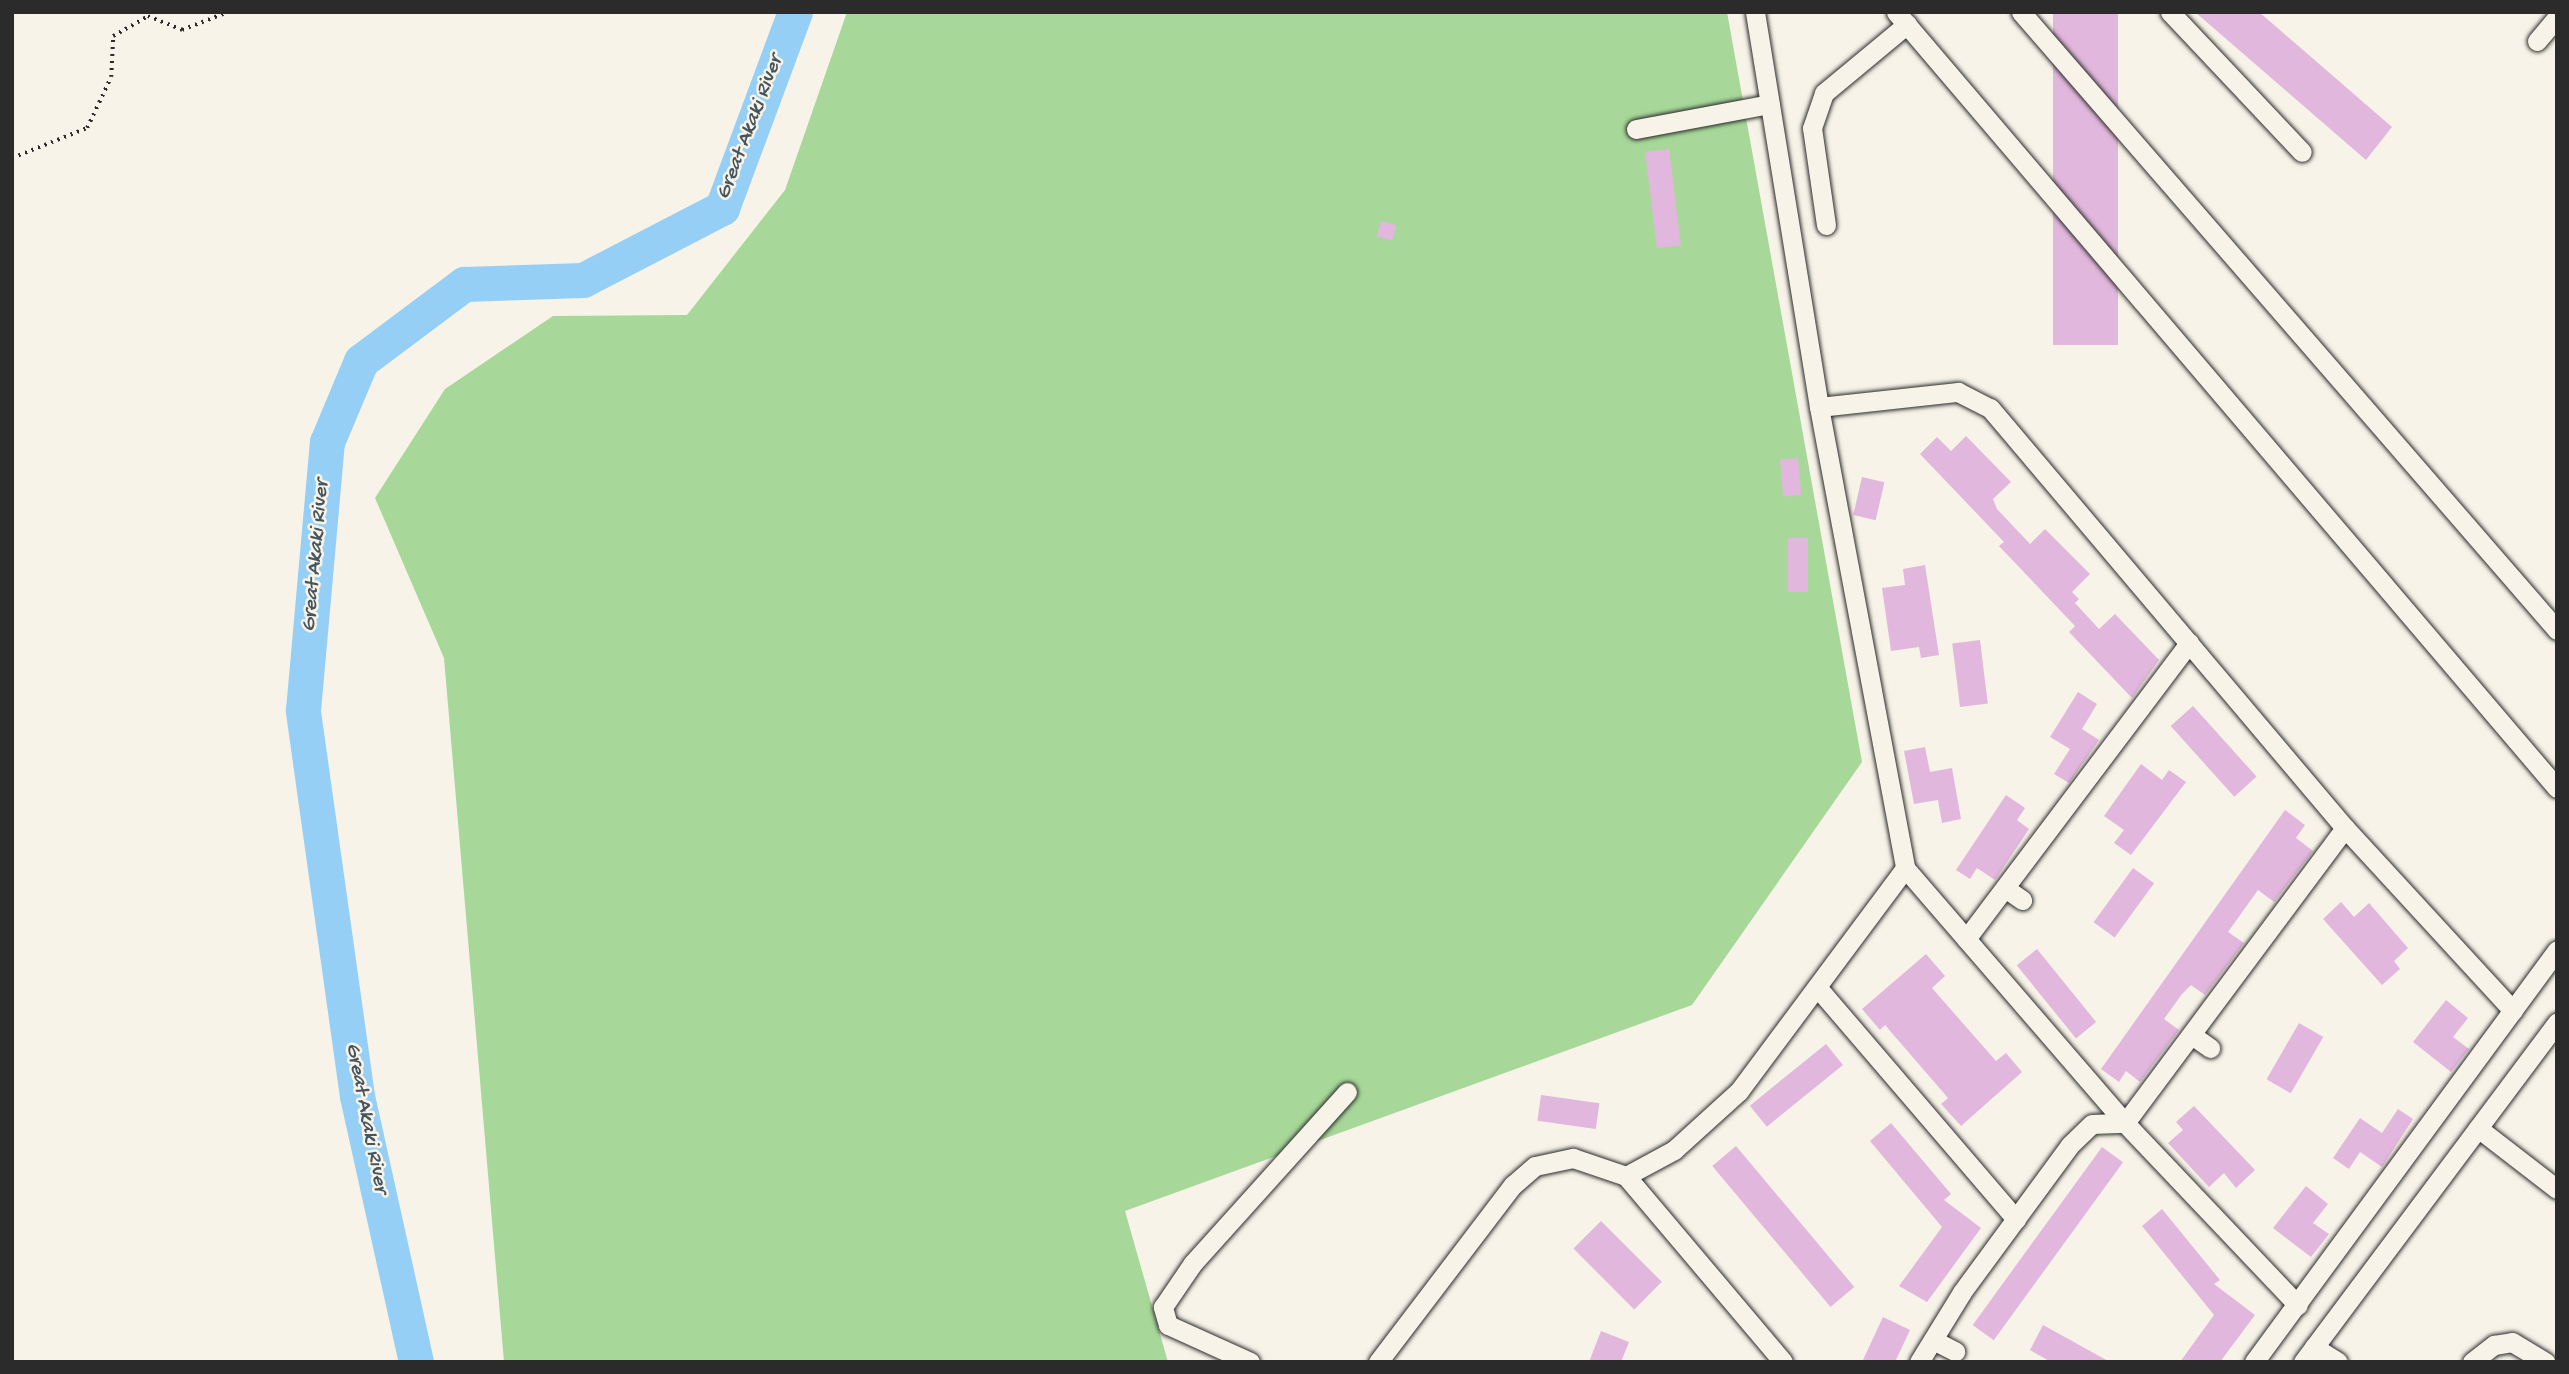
<!DOCTYPE html>
<style>
body{margin:0}
#map{position:relative;width:2569px;height:1374px;overflow:hidden;background:#f7f3e8;font-family:"Gochi Hand",sans-serif}
div>[style]{position:absolute}
[style*='--x']{left:calc(var(--x)*1px);top:calc(var(--y)*1px);width:calc(var(--w)*1px);rotate:calc(var(--a)*1deg)}
.green>*{inset:0;background:#a7d899}
.river>*{height:35px;margin:-17.5px;padding:0 17.5px;transform-origin:17.5px;border-radius:17.5px;background:#95cff5}
.building>*{inset:0;background:#e2b7dd;transform-origin:0 0}
.path>*{height:3.5px;margin-top:-1.75px;transform-origin:0;background:repeating-linear-gradient(90deg,#2b2b2b 0 2px,transparent 0 7px)}
.roads{filter:drop-shadow(0 0 2px #2b2b2b) drop-shadow(0 0 2px #2b2b2b)}
.minor>*{height:19px;margin:-9.5px;padding:0 9.5px;transform-origin:9.5px;border-radius:9.5px;background:#f7f3e8}
span{translate:-50% -50%;white-space:nowrap;text-align:center;line-height:1.15;-webkit-text-stroke:5px #f7f3e8;paint-order:stroke}
.water-label{font-size:21px;color:#46545e;font-style:italic}
.frame{position:absolute;inset:0;border:14px solid #2b2b2b;pointer-events:none}
</style>
<div id="map">
<div class="green">
<i style="clip-path:polygon(847px 12px,1727px 12px,1862px 762px,1692px 1005px,1125px 1211px,1168px 1362px,504px 1362px,444px 658px,375px 498px,445px 389px,553px 316px,687px 315px,785px 190px)"></i>
</div>
<div class="river">
<i style="--x:416;--y:1362;--w:272;--a:-102.5"></i>
<i style="--x:357;--y:1096;--w:390;--a:-98"></i>
<i style="--x:303;--y:710;--w:269;--a:-84.9"></i>
<i style="--x:327;--y:442;--w:88;--a:-67.2"></i>
<i style="--x:361;--y:361;--w:129;--a:-36.8"></i>
<i style="--x:464;--y:284;--w:119;--a:-1.9"></i>
<i style="--x:583;--y:280;--w:157;--a:-27.4"></i>
<i style="--x:722;--y:208;--w:209;--a:-69.6"></i>
</div>
<div class="building">
<i style="left:2053px;top:12px;width:65px;height:333px"></i>
<i style="clip-path:polygon(2195px 12px,2259px 12px,2392px 127px,2366px 160px)"></i>
<i style="left:1669px;top:149px;width:97px;height:24px;rotate:83deg"></i>
<i style="left:1381px;top:221px;width:16px;height:16px;rotate:15deg"></i>
<i style="clip-path:polygon(1966px 436px,2011px 482px,1993px 499px,1997px 509px,2030px 544px,2045px 529px,2090px 574px,2072px 592px,2079px 599px,2075px 603px,2099px 629px,2115px 614px,2159px 660px,2132px 698px,2069px 632px,2075px 626px,1999px 546px,2004px 542px,1920px 454px,1937px 437px,1951px 451px)"></i>
<i style="left:1798px;top:458px;width:37px;height:18px;rotate:85deg"></i>
<i style="left:1862px;top:477px;width:23px;height:39px;rotate:13deg"></i>
<i style="left:1788px;top:538px;width:20px;height:54px"></i>
<i style="clip-path:polygon(1925px 565px,1939px 655px,1921px 658px,1919px 647px,1891px 651px,1882px 588px,1905px 585px,1903px 569px)"></i>
<i style="left:1980px;top:640px;width:64px;height:28px;rotate:83deg"></i>
<i style="clip-path:polygon(2078px 692px,2097px 704px,2082px 729px,2099px 740px,2069px 783px,2054px 774px,2070px 749px,2050px 737px)"></i>
<i style="left:2193px;top:706px;width:95px;height:30px;rotate:48deg"></i>
<i style="clip-path:polygon(1925px 747px,1930px 772px,1952px 768px,1961px 819px,1942px 823px,1938px 800px,1914px 804px,1904px 751px)"></i>
<i style="clip-path:polygon(2141px 764px,2162px 780px,2169px 770px,2186px 782px,2131px 855px,2114px 843px,2124px 830px,2104px 816px)"></i>
<i style="clip-path:polygon(2006px 795px,2025px 808px,2017px 820px,2029px 829px,1995px 880px,1977px 868px,1970px 879px,1956px 870px)"></i>
<i style="clip-path:polygon(2285px 810px,2305px 825px,2296px 838px,2313px 851px,2274px 902px,2258px 890px,2228px 932px,2244px 943px,2205px 995px,2191px 985px,2182px 994px,2164px 1019px,2179px 1030px,2140px 1082px,2126px 1071px,2119px 1082px,2101px 1069px)"></i>
<i style="left:2133px;top:868px;width:26px;height:67px;rotate:36deg"></i>
<i style="clip-path:polygon(2341px 902px,2354px 917px,2369px 903px,2408px 948px,2394px 961px,2400px 969px,2382px 985px,2323px 919px)"></i>
<i style="left:2037px;top:949px;width:94px;height:26px;rotate:51deg"></i>
<i style="clip-path:polygon(1926px 954px,1945px 976px,1932px 988px,1996px 1061px,2006px 1053px,2022px 1072px,1961px 1126px,1941px 1104px,1948px 1098px,1885px 1025px,1880px 1030px,1862px 1009px)"></i>
<i style="clip-path:polygon(2446px 1000px,2468px 1018px,2453px 1037px,2469px 1049px,2451px 1072px,2413px 1042px)"></i>
<i style="left:2299px;top:1023px;width:28px;height:65px;rotate:30deg"></i>
<i style="left:1826px;top:1044px;width:27px;height:98px;rotate:51deg"></i>
<i style="left:1541px;top:1095px;width:59px;height:26px;rotate:8deg"></i>
<i style="clip-path:polygon(2194px 1106px,2255px 1170px,2236px 1188px,2224px 1173px,2209px 1187px,2168px 1143px,2183px 1130px,2176px 1122px)"></i>
<i style="clip-path:polygon(2398px 1109px,2413px 1119px,2382px 1167px,2360px 1152px,2349px 1169px,2333px 1158px,2360px 1118px,2382px 1133px)"></i>
<i style="clip-path:polygon(1891px 1123px,1951px 1194px,1944px 1200px,1981px 1228px,1927px 1302px,1899px 1286px,1942px 1227px,1870px 1141px)"></i>
<i style="left:1736px;top:1146px;width:184px;height:31px;rotate:50deg"></i>
<i style="left:2102px;top:1147px;width:26px;height:220px;rotate:36deg"></i>
<i style="clip-path:polygon(2306px 1186px,2328px 1204px,2313px 1223px,2329px 1234px,2311px 1257px,2273px 1228px)"></i>
<i style="clip-path:polygon(2162px 1209px,2220px 1280px,2214px 1284px,2255px 1315px,2220px 1362px,2180px 1362px,2214px 1315px,2142px 1226px)"></i>
<i style="left:1601px;top:1221px;width:86px;height:39px;rotate:45deg"></i>
<i style="clip-path:polygon(1883px 1317px,1910px 1330px,1895px 1362px,1862px 1362px)"></i>
<i style="clip-path:polygon(2043px 1325px,2110px 1362px,2051px 1362px,2030px 1350px)"></i>
<i style="clip-path:polygon(1601px 1331px,1629px 1342px,1621px 1362px,1589px 1362px)"></i>
</div>
<div class="path">
<i style="--x:12;--y:158;--w:81;--a:-21.8"></i>
<i style="--x:87;--y:128;--w:56;--a:-64.8"></i>
<i style="--x:111;--y:77;--w:41;--a:-87.2"></i>
<i style="--x:113;--y:36;--w:40;--a:-29.7"></i>
<i style="--x:148;--y:16;--w:37;--a:22"></i>
<i style="--x:182;--y:30;--w:49;--a:-21.4"></i>
</div>
<div class="roads">
<div class="minor">
<i style="--x:1755;--y:12;--w:400;--a:80.8"></i>
<i style="--x:1819;--y:407;--w:469;--a:79.4"></i>
<i style="--x:1905;--y:868;--w:337;--a:49.2"></i>
<i style="--x:2125;--y:1123;--w:251;--a:46.5"></i>
<i style="--x:1896;--y:12;--w:1019;--a:49.58"></i>
<i style="--x:2021;--y:12;--w:818;--a:49.06"></i>
<i style="--x:2170;--y:12;--w:192;--a:46.7"></i>
<i style="--x:2537;--y:41;--w:31;--a:-50"></i>
<i style="--x:1636;--y:129;--w:136;--a:-10.6"></i>
<i style="--x:1826;--y:225;--w:98;--a:-98.2"></i>
<i style="--x:1812;--y:128;--w:37;--a:-71"></i>
<i style="--x:1824;--y:93;--w:108;--a:-39.7"></i>
<i style="--x:1819;--y:407;--w:140;--a:-6.2"></i>
<i style="--x:1958;--y:392;--w:36;--a:27"></i>
<i style="--x:1990;--y:408;--w:550;--a:49.79"></i>
<i style="--x:2345;--y:828;--w:248;--a:47.4"></i>
<i style="--x:2005;--y:888;--w:21;--a:35"></i>
<i style="--x:1966;--y:939;--w:371;--a:-53"></i>
<i style="--x:1817;--y:987;--w:306;--a:49.4"></i>
<i style="--x:2193;--y:1036;--w:21;--a:35"></i>
<i style="--x:2478;--y:1128;--w:100;--a:37.7"></i>
<i style="--x:1626;--y:1176;--w:55;--a:-28.4"></i>
<i style="--x:1674;--y:1150;--w:88;--a:-42.2"></i>
<i style="--x:1739;--y:1091;--w:278;--a:-53.3"></i>
<i style="--x:1933;--y:1340;--w:25;--a:27"></i>
<i style="--x:2314;--y:1347;--w:28;--a:32"></i>
<i style="--x:1250;--y:1362;--w:90;--a:-155.7"></i>
<i style="--x:1168;--y:1325;--w:19;--a:-106"></i>
<i style="--x:1163;--y:1307;--w:53;--a:-55.7"></i>
<i style="--x:1193;--y:1263;--w:230;--a:-48"></i>
<i style="--x:1378;--y:1362;--w:223;--a:-52.7"></i>
<i style="--x:1513;--y:1185;--w:29;--a:-41"></i>
<i style="--x:1535;--y:1166;--w:39;--a:-12"></i>
<i style="--x:1573;--y:1158;--w:56;--a:18.8"></i>
<i style="--x:1626;--y:1176;--w:243;--a:49.8"></i>
<i style="--x:1919;--y:1362;--w:82;--a:-58.4"></i>
<i style="--x:1962;--y:1292;--w:182;--a:-53.7"></i>
<i style="--x:2070;--y:1145;--w:30;--a:-44"></i>
<i style="--x:2092;--y:1124;--w:33;--a:-2"></i>
<i style="--x:2125;--y:1123;--w:368;--a:-53.3"></i>
<i style="--x:2254;--y:1362;--w:511;--a:-53.67"></i>
<i style="--x:2303;--y:1362;--w:424;--a:-53.2"></i>
<i style="--x:2472;--y:1362;--w:28;--a:-38"></i>
<i style="--x:2494;--y:1345;--w:18;--a:-9"></i>
<i style="--x:2512;--y:1342;--w:39;--a:31"></i>
</div>
</div>
<div class="water-label">
<span style="left:751px;top:128px;rotate:-69deg">Great Akaki River</span>
<span style="left:317px;top:556px;rotate:-85deg">Great Akaki River</span>
<span style="left:365px;top:1118px;rotate:79deg">Great Akaki River</span>
</div>
<div class="frame"></div>
</div>
